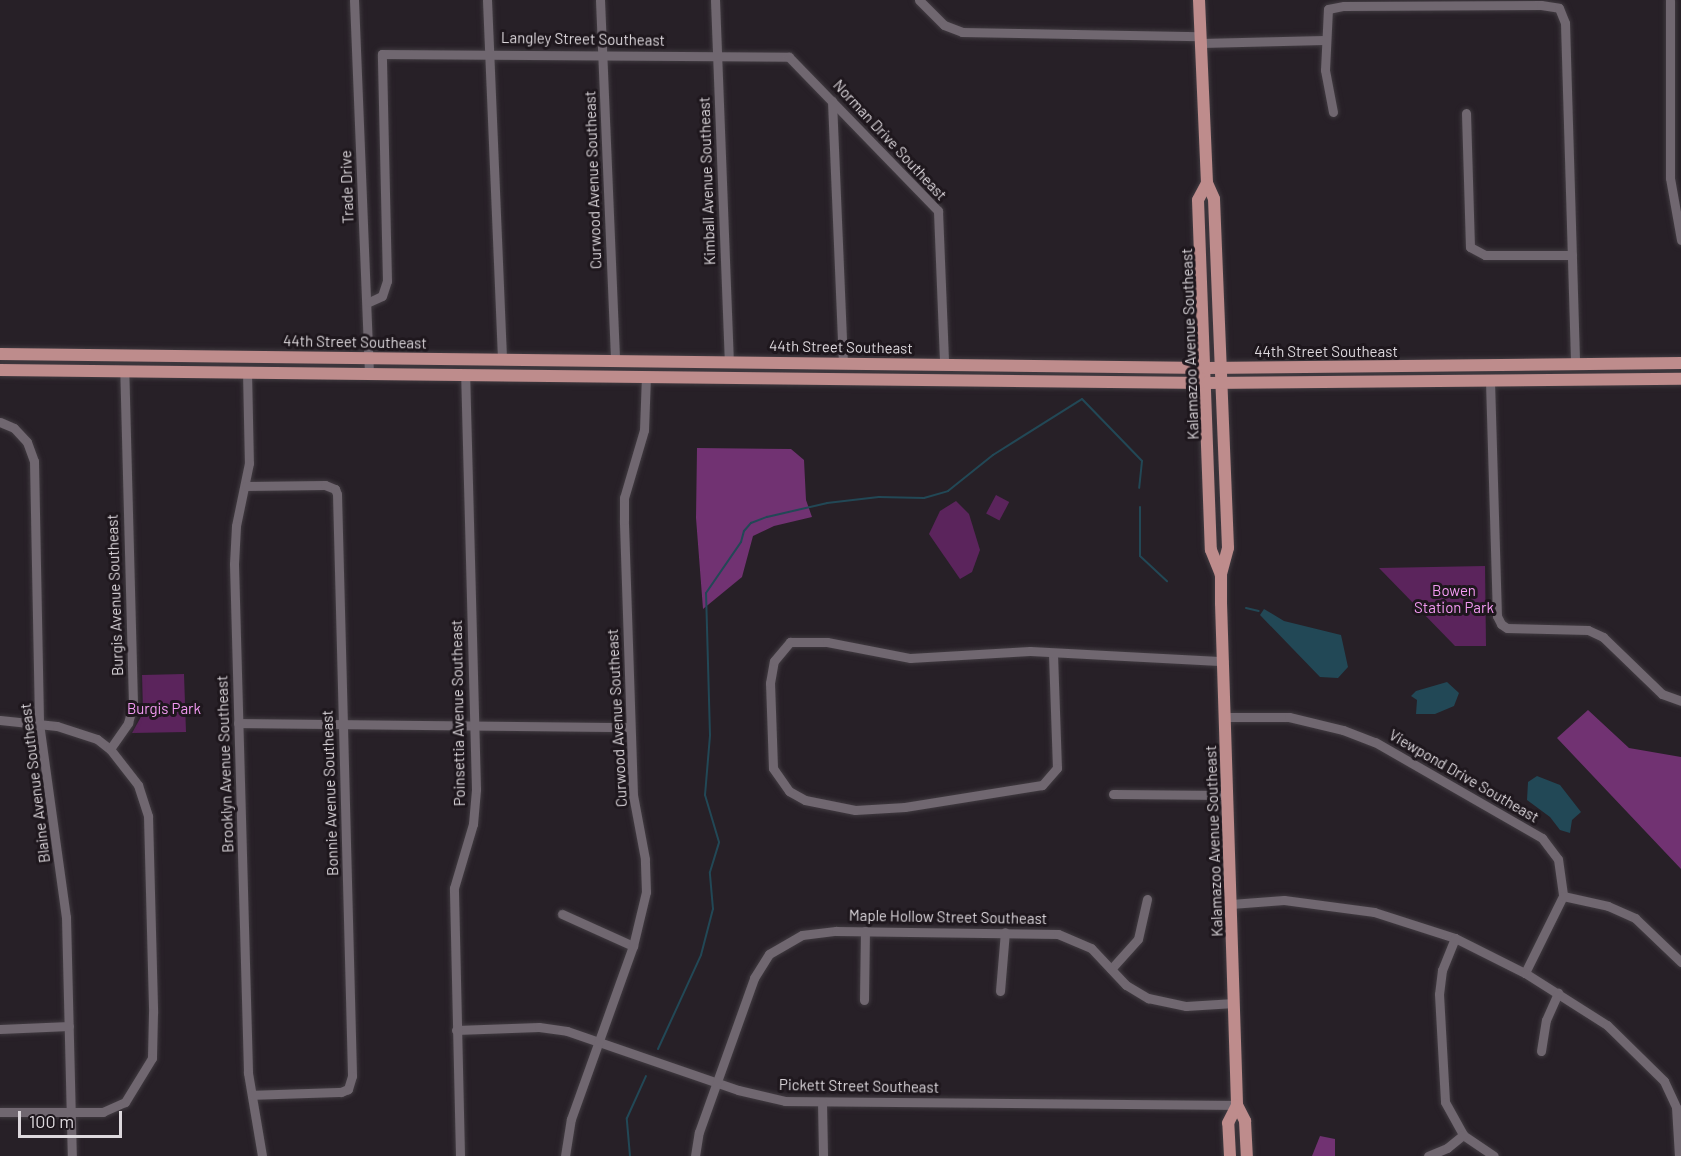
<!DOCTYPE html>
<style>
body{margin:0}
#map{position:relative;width:1681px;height:1156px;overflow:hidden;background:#272027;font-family:Barlow,sans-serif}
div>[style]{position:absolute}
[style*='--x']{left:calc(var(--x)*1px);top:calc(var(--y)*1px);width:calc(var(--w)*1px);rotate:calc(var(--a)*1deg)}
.green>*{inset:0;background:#5b245c;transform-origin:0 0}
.forest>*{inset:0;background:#713272}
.water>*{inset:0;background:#224856}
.stream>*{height:2px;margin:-1px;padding:0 1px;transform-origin:1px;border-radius:1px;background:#224856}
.roads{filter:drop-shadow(0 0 2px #413b41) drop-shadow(0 0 2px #413b41)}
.minor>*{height:9px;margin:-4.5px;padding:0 4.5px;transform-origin:4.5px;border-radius:4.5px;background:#706770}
.major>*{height:12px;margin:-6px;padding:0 6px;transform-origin:6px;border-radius:6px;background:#be8c8c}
span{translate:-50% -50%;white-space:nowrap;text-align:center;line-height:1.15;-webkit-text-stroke:6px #1e171d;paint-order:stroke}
.street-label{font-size:15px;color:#ddd8dd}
.park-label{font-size:15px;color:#f39af2}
.scale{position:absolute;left:18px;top:1111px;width:104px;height:27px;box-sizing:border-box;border:3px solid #ddd8dd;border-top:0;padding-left:8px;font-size:18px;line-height:21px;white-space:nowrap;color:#ddd8dd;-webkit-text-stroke:4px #1e171d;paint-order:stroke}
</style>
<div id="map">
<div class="green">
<i style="left:996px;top:495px;width:15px;height:21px;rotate:28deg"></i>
<i style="clip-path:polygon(956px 501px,969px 514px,980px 550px,972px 572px,960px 579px,929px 534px,940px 511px)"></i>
<i style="clip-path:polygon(1485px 566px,1486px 646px,1455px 646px,1379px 568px)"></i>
<i style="clip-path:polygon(184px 674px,186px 732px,132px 733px,143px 713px,142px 675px)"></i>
</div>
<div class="forest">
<i style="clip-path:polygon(697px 448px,791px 449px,804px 460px,806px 500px,812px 517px,774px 526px,753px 536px,742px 577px,703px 609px,696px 518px)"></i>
<i style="clip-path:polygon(1588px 710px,1629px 748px,1681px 757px,1681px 869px,1557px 738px)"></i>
<i style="clip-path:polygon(1320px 1136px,1335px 1139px,1335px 1156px,1312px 1156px)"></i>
</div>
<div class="water">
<i style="clip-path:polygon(1264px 609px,1284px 621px,1341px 635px,1348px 667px,1338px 678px,1320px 677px,1260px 615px)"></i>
<i style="clip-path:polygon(1447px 682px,1459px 693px,1454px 706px,1435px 714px,1416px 714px,1417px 700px,1411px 696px,1416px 691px)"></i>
<i style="clip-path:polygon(1537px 776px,1560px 785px,1581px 812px,1572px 820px,1570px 833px,1560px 830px,1550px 817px,1527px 800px,1528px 782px)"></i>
</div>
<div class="stream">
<i style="--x:1140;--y:507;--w:49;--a:90"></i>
<i style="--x:1140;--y:556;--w:37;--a:43"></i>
<i style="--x:1246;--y:608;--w:13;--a:13"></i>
<i style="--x:658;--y:1049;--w:103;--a:-65.4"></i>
<i style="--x:701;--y:955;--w:48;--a:-75.4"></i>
<i style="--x:713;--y:909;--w:37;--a:-95"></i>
<i style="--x:710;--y:872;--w:31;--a:-73"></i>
<i style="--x:719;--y:842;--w:49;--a:-106.6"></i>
<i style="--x:705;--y:795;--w:60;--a:-85.2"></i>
<i style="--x:710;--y:735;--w:142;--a:-91.6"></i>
<i style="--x:706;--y:593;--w:62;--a:-55.5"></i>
<i style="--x:741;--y:542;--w:11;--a:-75"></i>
<i style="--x:744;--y:531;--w:11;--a:-49"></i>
<i style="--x:751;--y:523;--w:17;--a:-21"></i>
<i style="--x:767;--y:517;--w:62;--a:-13.1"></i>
<i style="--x:827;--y:503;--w:52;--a:-6.6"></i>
<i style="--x:879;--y:497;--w:45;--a:1.3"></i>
<i style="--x:924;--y:498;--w:25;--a:-16"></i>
<i style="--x:948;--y:491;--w:58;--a:-38.7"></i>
<i style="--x:993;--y:455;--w:105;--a:-32.2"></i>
<i style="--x:1082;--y:399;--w:86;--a:45.9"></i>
<i style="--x:1142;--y:461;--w:27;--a:96"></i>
<i style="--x:630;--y:1156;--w:38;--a:-95"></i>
<i style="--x:627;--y:1118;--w:46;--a:-65.7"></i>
</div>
<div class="roads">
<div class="minor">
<i style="--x:354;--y:0;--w:373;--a:87.7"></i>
<i style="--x:487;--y:0;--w:358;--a:87.6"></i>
<i style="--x:600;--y:0;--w:359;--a:87.6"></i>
<i style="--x:715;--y:0;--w:361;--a:87.8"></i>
<i style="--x:919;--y:0;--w:35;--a:45"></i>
<i style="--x:944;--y:25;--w:19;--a:21"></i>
<i style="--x:962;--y:32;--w:238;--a:1"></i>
<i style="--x:1670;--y:0;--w:178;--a:90"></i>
<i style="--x:1670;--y:178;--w:63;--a:79.9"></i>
<i style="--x:1201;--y:43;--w:123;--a:-1.4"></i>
<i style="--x:832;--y:101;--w:261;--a:87.6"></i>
<i style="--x:1333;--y:112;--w:43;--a:-100.8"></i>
<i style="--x:1325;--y:70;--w:61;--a:-87.2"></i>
<i style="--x:1328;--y:9;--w:16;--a:-11"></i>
<i style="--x:1344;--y:6;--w:197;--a:-0.3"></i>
<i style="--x:1541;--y:5;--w:18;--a:9"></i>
<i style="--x:1559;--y:8;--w:16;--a:68"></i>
<i style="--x:1565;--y:23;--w:341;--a:88.3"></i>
<i style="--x:1466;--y:113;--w:134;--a:88.3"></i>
<i style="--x:1470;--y:247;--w:17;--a:28"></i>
<i style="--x:1485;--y:255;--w:87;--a:0"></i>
<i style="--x:369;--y:302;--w:14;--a:-25"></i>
<i style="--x:382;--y:296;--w:16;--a:-72"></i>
<i style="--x:387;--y:281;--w:227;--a:-91.3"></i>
<i style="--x:382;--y:54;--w:407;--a:0.4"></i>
<i style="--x:789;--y:57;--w:214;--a:45.9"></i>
<i style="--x:938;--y:211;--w:152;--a:87.7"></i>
<i style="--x:247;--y:371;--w:92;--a:88.8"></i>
<i style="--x:249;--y:463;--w:64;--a:101.7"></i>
<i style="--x:236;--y:526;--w:38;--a:93"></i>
<i style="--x:234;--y:564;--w:509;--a:88.42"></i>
<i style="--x:248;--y:1073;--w:84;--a:80.4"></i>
<i style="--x:1490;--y:381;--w:235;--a:88.3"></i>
<i style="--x:1497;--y:616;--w:9;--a:63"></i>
<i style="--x:1501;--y:624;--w:7;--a:34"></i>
<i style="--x:1507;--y:628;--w:81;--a:1.4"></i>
<i style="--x:1588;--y:630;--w:17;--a:25"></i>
<i style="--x:1603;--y:637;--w:82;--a:44"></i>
<i style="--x:1662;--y:694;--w:20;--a:20"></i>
<i style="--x:0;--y:422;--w:15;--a:23"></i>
<i style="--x:14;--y:428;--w:19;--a:47"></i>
<i style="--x:27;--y:442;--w:20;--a:70"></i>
<i style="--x:34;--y:461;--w:262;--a:88.9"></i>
<i style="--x:39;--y:723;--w:196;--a:82.1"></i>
<i style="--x:66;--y:917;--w:239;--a:88.6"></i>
<i style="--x:246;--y:486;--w:79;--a:-0.7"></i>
<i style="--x:325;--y:485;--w:11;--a:22"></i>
<i style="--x:335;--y:489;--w:5;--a:68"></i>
<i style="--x:337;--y:494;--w:582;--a:88.52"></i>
<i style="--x:352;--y:1076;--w:14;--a:107"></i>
<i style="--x:348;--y:1089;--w:8;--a:157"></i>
<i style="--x:341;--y:1092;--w:89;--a:178.1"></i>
<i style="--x:1053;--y:654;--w:114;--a:88"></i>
<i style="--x:1057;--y:768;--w:23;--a:131"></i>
<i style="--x:1042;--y:785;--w:139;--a:170.9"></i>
<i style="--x:905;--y:807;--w:50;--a:176.6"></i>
<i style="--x:855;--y:810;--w:51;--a:-168.7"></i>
<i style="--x:805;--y:800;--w:18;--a:-151"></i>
<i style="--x:789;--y:791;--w:28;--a:-125"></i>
<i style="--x:773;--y:768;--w:85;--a:-92"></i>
<i style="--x:770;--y:683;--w:22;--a:-80"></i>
<i style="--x:774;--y:661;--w:25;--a:-50"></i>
<i style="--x:790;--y:642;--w:37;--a:0"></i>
<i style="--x:827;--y:642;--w:85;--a:10.9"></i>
<i style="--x:910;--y:658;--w:120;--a:-3.3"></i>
<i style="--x:1030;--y:651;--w:194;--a:3"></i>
<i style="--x:1225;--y:717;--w:64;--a:0"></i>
<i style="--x:1289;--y:717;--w:56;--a:13.5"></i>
<i style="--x:1343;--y:730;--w:34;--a:21"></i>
<i style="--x:1375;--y:742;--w:193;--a:29.9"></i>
<i style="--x:1542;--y:838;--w:26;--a:53"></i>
<i style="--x:1558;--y:859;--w:37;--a:82"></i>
<i style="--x:1563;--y:896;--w:86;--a:116.3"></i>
<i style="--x:0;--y:720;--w:57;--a:6"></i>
<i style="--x:57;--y:726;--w:42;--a:18"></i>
<i style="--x:97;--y:739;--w:16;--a:38"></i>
<i style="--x:110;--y:749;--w:46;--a:52.1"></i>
<i style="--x:138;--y:785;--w:33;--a:72"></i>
<i style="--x:148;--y:816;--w:197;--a:88.5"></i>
<i style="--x:153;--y:1013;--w:45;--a:91.3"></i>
<i style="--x:152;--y:1058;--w:52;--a:121.5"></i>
<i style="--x:125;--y:1102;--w:24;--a:156"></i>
<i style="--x:103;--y:1112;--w:103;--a:180"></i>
<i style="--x:238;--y:723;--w:392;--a:0.6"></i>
<i style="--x:110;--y:749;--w:32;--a:-55"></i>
<i style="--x:128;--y:723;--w:20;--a:-75"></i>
<i style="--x:133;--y:704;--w:333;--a:-91.5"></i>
<i style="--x:1113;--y:794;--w:114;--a:0.5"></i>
<i style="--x:1563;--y:896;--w:46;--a:12.5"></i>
<i style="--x:1608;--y:906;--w:30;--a:24"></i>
<i style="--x:1635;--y:918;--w:64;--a:43.7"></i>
<i style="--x:1231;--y:904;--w:53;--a:-4.3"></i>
<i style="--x:1284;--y:900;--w:91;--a:7.6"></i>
<i style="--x:1374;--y:912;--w:85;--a:17.8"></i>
<i style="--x:1455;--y:938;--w:78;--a:26.6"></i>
<i style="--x:1525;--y:973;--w:97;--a:32.4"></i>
<i style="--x:1607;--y:1025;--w:80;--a:44.5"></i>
<i style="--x:1664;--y:1081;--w:29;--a:65"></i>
<i style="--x:1676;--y:1107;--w:49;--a:86.5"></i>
<i style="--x:562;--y:914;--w:78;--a:24.3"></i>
<i style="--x:1455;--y:938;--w:35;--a:112"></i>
<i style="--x:1442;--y:970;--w:24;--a:97"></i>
<i style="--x:1439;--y:994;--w:108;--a:86.8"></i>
<i style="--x:1445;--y:1102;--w:38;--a:61"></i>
<i style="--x:1463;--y:1135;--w:37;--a:34"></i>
<i style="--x:1111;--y:969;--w:40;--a:-48"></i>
<i style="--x:1138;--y:939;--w:41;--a:-77.3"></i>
<i style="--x:1000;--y:991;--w:59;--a:-85.2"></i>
<i style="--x:864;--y:1000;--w:69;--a:-89.2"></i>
<i style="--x:0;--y:1029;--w:69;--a:-2.5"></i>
<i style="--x:456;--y:1030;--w:83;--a:-2.1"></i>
<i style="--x:539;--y:1027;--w:28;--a:8"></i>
<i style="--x:567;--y:1031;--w:181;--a:19"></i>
<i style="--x:738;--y:1090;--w:48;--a:13.2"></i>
<i style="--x:785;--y:1101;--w:452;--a:0.5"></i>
<i style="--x:1541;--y:1051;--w:31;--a:-81"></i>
<i style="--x:1546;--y:1020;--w:30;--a:-66"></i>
<i style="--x:822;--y:1102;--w:54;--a:88.9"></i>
<i style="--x:460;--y:1156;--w:268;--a:-91.3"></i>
<i style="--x:454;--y:888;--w:67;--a:-73.5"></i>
<i style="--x:473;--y:824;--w:35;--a:-85"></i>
<i style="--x:476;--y:789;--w:415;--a:-91.5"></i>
<i style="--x:565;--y:1156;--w:37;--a:-81"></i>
<i style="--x:571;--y:1119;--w:184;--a:-70.3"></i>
<i style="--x:633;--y:946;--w:56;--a:-76.5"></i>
<i style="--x:646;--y:892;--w:33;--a:-92"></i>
<i style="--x:645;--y:859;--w:65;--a:-100.6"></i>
<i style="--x:633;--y:795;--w:275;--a:-91.9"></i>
<i style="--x:624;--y:520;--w:22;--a:-90"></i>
<i style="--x:624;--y:498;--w:71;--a:-73.6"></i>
<i style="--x:644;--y:430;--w:54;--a:-87.9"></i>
<i style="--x:695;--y:1156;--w:24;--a:-81"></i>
<i style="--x:699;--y:1132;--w:164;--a:-70.3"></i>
<i style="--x:754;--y:978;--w:28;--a:-58"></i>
<i style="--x:769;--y:954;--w:38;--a:-30"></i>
<i style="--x:802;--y:935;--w:34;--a:-7"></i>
<i style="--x:836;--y:931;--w:222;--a:0.8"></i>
<i style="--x:1058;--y:934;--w:36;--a:23"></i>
<i style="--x:1091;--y:948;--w:51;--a:46.6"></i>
<i style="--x:1126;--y:985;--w:26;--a:31"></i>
<i style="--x:1148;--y:998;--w:39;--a:12"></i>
<i style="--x:1186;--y:1006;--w:48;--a:-3.6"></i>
<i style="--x:1428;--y:1156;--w:21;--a:-23"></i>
<i style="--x:1447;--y:1148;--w:21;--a:-39"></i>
</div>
<div class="major">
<i style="--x:1199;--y:0;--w:183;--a:87.5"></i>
<i style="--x:1207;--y:183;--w:17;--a:66"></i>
<i style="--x:1214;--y:199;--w:349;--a:87.7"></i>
<i style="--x:1228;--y:548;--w:28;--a:105"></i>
<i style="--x:1221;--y:575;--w:28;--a:90"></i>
<i style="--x:1221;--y:603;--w:502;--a:88.17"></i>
<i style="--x:1237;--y:1105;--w:18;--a:63"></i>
<i style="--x:1245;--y:1121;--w:35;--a:87"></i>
<i style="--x:1207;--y:183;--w:19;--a:118"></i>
<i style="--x:1198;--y:200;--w:350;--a:87.9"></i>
<i style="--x:1211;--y:550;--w:27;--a:68"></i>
<i style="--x:0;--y:354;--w:1207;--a:0.66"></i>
<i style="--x:1207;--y:368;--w:474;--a:-0.6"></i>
<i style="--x:0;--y:370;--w:1207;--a:0.62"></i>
<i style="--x:1207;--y:383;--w:474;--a:-0.5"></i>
<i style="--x:1230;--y:1156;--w:33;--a:-93"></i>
<i style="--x:1228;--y:1123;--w:20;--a:-63"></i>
</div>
</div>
<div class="street-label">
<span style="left:583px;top:39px;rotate:1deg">Langley Street Southeast</span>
<span style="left:890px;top:140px;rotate:47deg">Norman Drive Southeast</span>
<span style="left:593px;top:180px;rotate:-92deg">Curwood Avenue Southeast</span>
<span style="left:707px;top:181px;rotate:-92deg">Kimball Avenue Southeast</span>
<span style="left:347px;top:187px;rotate:-92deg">Trade Drive</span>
<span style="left:355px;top:342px;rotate:1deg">44th Street Southeast</span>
<span style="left:1190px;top:344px;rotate:-92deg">Kalamazoo Avenue Southeast</span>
<span style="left:841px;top:347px;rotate:1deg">44th Street Southeast</span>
<span style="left:1326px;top:352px">44th Street Southeast</span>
<span style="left:115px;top:595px;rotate:-92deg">Burgis Avenue Southeast</span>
<span style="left:458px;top:713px;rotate:-91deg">Poinsettia Avenue Southeast</span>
<span style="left:617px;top:718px;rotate:-93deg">Curwood Avenue Southeast</span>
<span style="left:225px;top:764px;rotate:-92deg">Brooklyn Avenue Southeast</span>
<span style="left:1464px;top:776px;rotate:30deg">Viewpond Drive Southeast</span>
<span style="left:35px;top:783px;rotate:-97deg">Blaine Avenue Southeast</span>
<span style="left:330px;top:793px;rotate:-92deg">Bonnie Avenue Southeast</span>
<span style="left:1214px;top:841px;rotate:-92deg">Kalamazoo Avenue Southeast</span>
<span style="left:948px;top:917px;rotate:1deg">Maple Hollow Street Southeast</span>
<span style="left:859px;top:1086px;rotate:1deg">Pickett Street Southeast</span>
</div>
<div class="park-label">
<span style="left:1454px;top:599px">Bowen<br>Station Park</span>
<span style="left:164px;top:709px">Burgis Park</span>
</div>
<div class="scale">100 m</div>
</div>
